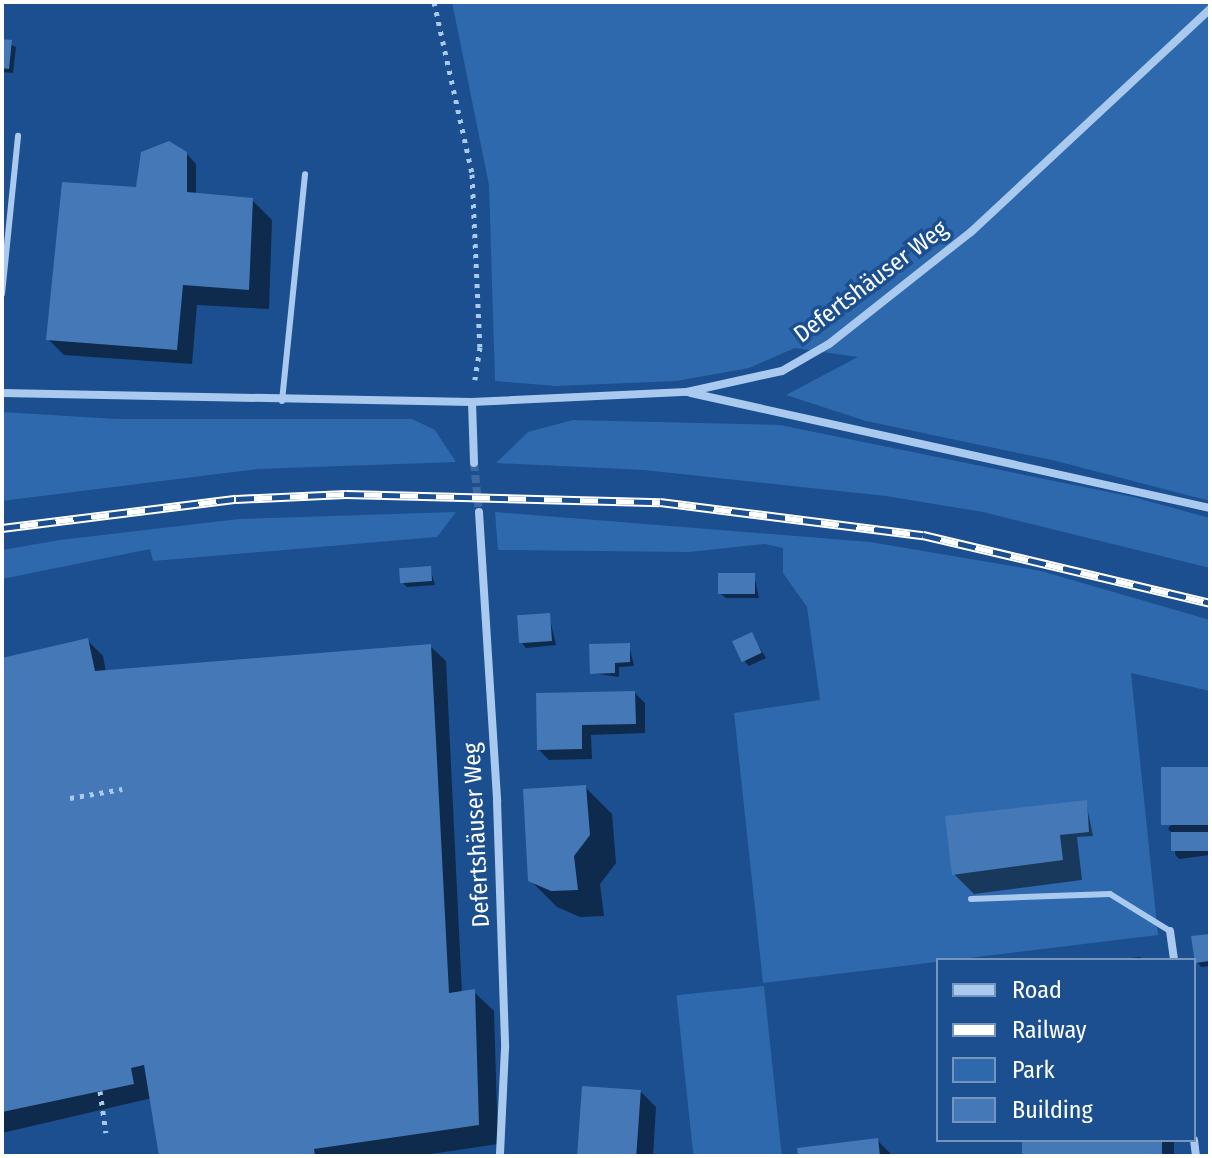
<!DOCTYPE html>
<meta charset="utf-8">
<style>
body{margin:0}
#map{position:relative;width:1212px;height:1158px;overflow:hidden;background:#1b4f8f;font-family:"Fira Sans Condensed",sans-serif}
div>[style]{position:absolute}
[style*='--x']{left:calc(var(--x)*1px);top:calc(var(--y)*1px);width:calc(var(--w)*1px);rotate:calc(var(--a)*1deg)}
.green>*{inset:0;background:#2e69ad;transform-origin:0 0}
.shadow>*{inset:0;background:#0007;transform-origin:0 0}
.building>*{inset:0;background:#4478b7;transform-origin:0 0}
.street-tunnel>*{height:8px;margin-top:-4px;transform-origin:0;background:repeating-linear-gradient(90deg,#3d69a0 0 8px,transparent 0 12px)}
.path>*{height:5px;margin-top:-2.5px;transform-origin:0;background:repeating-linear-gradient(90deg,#a9c9ee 0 4px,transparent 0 10px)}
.lane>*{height:6px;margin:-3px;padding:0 3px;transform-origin:3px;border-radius:3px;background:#a9c9ee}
.street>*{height:8px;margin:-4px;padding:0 4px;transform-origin:4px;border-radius:4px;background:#a9c9ee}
.rail>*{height:9px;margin-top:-4.5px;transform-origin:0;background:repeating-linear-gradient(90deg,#1b4f8f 0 18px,#fff 0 36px);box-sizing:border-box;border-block:2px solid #fff}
span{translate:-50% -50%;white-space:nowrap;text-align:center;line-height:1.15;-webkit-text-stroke:7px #1b4f8f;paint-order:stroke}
.street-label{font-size:24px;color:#fff}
.frame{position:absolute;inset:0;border:4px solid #fff;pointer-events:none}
.legend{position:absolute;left:936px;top:958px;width:260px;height:184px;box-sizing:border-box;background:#1b4f8f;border:2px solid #7695bc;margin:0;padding:10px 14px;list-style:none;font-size:24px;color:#fff}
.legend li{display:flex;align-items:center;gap:16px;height:40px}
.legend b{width:40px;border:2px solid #7695bc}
</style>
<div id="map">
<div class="green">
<i style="clip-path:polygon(452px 2px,1210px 2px,1210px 501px,1056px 461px,866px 421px,786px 395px,858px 357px,795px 348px,749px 368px,676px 381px,555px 386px,495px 381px,489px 185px)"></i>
<i style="clip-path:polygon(2px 412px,116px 419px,412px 419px,435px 430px,456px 462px,257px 469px,2px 501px)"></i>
<i style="clip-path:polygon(573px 420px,780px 425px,1133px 497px,1210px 518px,1210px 568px,983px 512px,886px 496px,644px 470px,496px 463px,528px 432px)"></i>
<i style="clip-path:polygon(456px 512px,437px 537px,153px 561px,150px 549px,2px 579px,2px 550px,60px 540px,239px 519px)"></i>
<i style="clip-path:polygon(495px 512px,870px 542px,1041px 571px,1210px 620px,1210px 691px,1131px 673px,1158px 935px,763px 983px,734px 713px,820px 700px,807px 607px,783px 573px,783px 548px,765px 544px,689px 552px,498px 550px)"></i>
<i style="left:764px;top:986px;width:171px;height:88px;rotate:84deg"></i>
</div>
<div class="shadow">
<i style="clip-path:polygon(2px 41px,16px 47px,13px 73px,2px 72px)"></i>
<i style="clip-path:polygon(186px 153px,196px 164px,196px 195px,252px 200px,272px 220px,269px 309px,197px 305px,192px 364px,64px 355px,48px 339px,143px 191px)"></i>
<i style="clip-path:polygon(430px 568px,435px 585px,407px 587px,402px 582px)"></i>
<i style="clip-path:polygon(754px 575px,759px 598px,726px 598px,721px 594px)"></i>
<i style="clip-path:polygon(549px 615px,556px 645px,526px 648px,522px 643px)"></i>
<i style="clip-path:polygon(751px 634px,766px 658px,749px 666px,745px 662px)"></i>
<i style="clip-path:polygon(87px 640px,103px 656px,106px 672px,430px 646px,446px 661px,462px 994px,474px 992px,494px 1011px,498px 1144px,418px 1156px,161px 1156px,152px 1098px,2px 1133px,2px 660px)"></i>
<i style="clip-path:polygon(629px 645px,634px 666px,619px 667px,619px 677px,592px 673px)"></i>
<i style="clip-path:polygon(635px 693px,645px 703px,645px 733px,591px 735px,592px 759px,549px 760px,539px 750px)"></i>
<i style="clip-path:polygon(1210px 769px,1210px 855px,1179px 859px,1175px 854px,1177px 838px,1168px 829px)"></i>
<i style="clip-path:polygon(585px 787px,612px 814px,616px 863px,600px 884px,604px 916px,580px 917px,557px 907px,530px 880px)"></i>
<i style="clip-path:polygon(1086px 802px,1093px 836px,1077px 837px,1082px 880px,974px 894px,954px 874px,947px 818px)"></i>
<i style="clip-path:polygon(1210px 936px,1210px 966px,1201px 967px,1197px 962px)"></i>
<i style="clip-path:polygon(1140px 957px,1143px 960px,1115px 960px)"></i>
<i style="clip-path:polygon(641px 1092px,656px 1107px,653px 1156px,580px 1156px)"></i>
<i style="clip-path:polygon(877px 1140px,893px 1156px,800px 1156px)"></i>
<i style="left:1024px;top:1140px;width:150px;height:16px"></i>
</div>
<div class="building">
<i style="clip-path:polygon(2px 39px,12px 40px,9px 69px,2px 68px)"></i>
<i style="clip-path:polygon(169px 141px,187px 152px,187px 192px,253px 198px,249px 290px,183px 285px,177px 350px,46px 340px,62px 182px,136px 187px,141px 152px)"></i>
<i style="left:431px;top:566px;width:15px;height:32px;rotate:86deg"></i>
<i style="left:718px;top:573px;width:37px;height:21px"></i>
<i style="left:550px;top:613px;width:28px;height:33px;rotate:86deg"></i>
<i style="left:752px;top:632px;width:23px;height:22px;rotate:65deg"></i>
<i style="clip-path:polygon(88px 638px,95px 671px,431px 644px,449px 993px,475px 989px,479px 1125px,314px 1149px,315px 1156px,159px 1156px,144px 1065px,131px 1068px,134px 1084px,2px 1112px,2px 658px)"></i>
<i style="clip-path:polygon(630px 643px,630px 662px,615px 663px,615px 673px,590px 674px,589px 644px)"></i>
<i style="clip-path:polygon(635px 691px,636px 724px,582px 725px,582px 749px,537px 750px,536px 693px)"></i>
<i style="left:1210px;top:767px;width:58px;height:49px;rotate:90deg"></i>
<i style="clip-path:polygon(586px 785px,590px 835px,574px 856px,578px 890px,551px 891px,528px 881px,523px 789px)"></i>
<i style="clip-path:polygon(1087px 800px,1089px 832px,1060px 835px,1063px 860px,952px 875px,945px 816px)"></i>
<i style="left:1210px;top:832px;width:19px;height:39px;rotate:90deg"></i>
<i style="clip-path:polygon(1210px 934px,1210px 961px,1195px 963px,1191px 936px)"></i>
<i style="left:582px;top:1086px;width:59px;height:70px;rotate:4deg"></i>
<i style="clip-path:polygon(878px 1138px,880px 1156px,798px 1156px,797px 1148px)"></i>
<i style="left:1022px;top:1140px;width:140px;height:16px"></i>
</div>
<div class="street-tunnel">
<i style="--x:474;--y:463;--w:49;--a:84.2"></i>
</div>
<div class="path">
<i style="--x:434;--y:2;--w:176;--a:77.5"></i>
<i style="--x:472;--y:174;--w:173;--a:87.4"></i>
<i style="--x:480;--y:347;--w:33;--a:99"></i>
<i style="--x:70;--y:798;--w:53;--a:-9.8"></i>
<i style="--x:100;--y:1091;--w:42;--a:81.9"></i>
</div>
<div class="lane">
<i style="--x:2;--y:294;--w:159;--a:-84.2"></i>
<i style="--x:282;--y:401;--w:228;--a:-84.2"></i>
<i style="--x:971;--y:899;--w:139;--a:-2.1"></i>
<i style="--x:1110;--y:894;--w:70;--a:31.7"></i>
</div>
<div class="street">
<i style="--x:2;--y:393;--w:470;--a:1.1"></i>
<i style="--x:472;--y:402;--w:215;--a:-2.7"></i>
<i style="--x:687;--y:392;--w:97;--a:-12.5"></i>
<i style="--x:782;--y:371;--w:54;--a:-29.9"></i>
<i style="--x:829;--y:344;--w:181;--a:-38.3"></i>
<i style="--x:971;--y:232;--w:327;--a:-43"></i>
<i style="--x:691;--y:393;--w:532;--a:12.49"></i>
<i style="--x:472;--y:402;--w:61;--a:88.1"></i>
<i style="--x:479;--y:512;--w:290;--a:86.4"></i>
<i style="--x:497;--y:801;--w:247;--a:88.1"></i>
<i style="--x:505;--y:1048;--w:108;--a:92.7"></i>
<i style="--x:1170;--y:931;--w:29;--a:82"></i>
<i style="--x:1194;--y:1140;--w:16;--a:83"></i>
</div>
<div class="rail">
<i style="--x:2;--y:528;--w:236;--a:-7.1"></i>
<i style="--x:236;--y:499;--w:110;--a:-2.6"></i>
<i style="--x:346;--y:494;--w:314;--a:1.5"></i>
<i style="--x:660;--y:502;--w:265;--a:7.2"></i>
<i style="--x:923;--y:535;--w:295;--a:13.3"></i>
</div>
<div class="street-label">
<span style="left:871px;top:282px;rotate:-37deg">Defertshäuser Weg</span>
<span style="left:477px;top:835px;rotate:-93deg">Defertshäuser Weg</span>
</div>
<div class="frame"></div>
<ul class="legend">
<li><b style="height:10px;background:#a9c9ee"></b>Road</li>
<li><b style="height:10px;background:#fff"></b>Railway</li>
<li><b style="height:22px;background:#2e69ad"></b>Park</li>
<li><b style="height:22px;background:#4478b7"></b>Building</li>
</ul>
</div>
